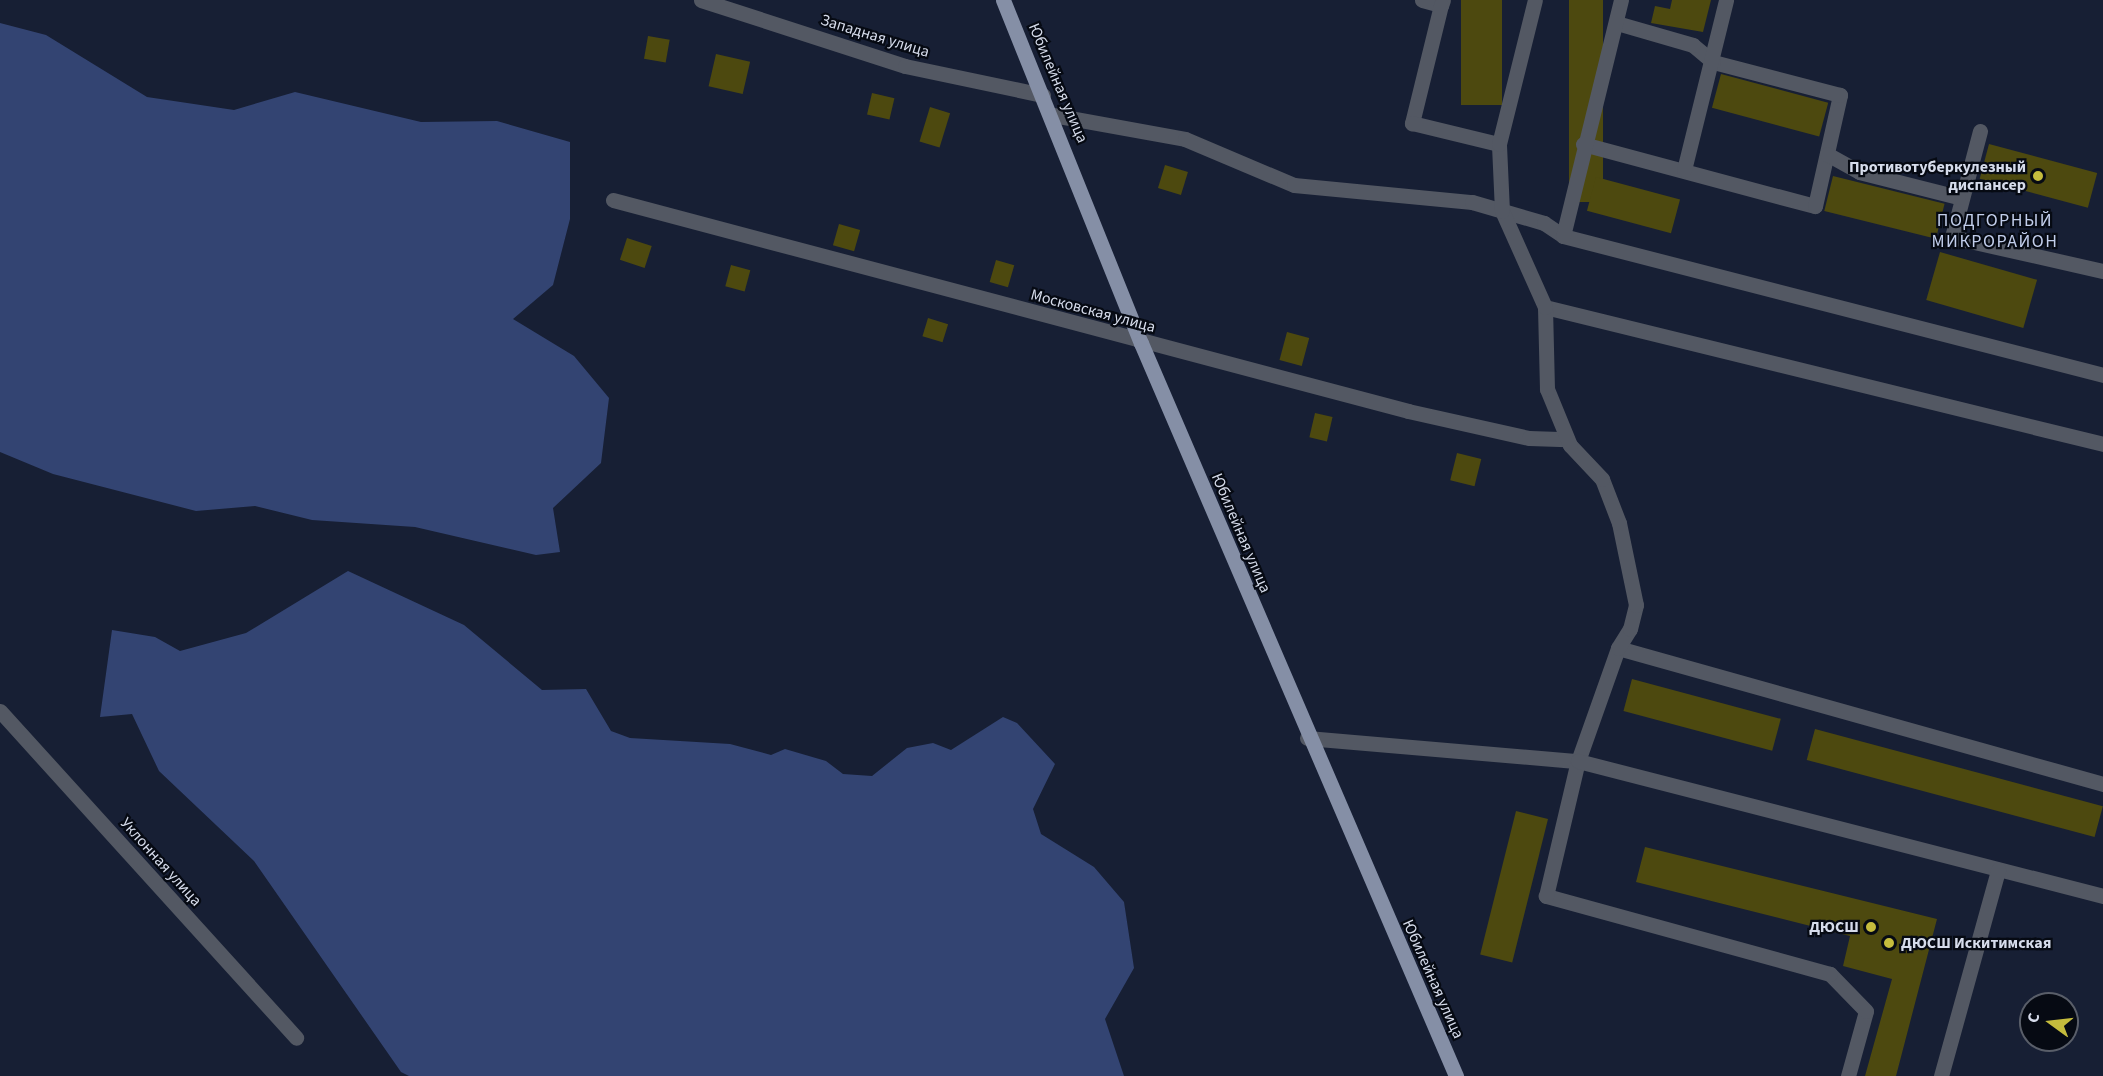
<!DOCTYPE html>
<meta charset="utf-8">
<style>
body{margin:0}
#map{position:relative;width:2103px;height:1076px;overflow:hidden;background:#171f34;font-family:"Source Sans 3",sans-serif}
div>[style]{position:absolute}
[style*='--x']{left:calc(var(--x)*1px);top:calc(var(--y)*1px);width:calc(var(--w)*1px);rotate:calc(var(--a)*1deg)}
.green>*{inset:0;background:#334472}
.building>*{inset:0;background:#4d490f;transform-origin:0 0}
.minor>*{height:15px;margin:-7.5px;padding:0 7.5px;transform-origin:7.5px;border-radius:7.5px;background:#535863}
.major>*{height:15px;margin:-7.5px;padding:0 7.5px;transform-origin:7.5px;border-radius:7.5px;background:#858fa6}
.dots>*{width:16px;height:16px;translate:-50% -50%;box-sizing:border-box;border:3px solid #060a13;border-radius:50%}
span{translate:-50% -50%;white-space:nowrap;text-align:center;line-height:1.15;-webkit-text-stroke:4.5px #060a13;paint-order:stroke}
.street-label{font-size:16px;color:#d6dceb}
.poi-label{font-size:16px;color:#d6dceb;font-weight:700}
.right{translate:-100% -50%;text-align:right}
.left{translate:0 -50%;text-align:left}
.neighbourhood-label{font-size:18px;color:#c2ceeb;letter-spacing:1.5px}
.north{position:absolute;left:2019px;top:992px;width:60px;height:60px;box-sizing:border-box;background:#060a13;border:2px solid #595e69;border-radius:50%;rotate:285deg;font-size:16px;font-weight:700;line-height:24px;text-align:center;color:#d6dceb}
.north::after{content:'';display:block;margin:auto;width:21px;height:27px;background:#c5bc3d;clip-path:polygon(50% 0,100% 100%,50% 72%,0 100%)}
</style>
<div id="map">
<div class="green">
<i style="clip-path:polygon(0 23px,46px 35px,147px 97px,234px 110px,295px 92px,421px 122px,497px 121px,570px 142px,570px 219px,553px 285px,513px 319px,574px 356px,609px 398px,601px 463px,553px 508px,560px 552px,536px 555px,415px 527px,312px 520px,255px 506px,196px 511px,53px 474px,0 452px)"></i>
<i style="clip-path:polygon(348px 571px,464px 625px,542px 690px,586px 689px,611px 731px,630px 738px,730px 744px,771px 755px,785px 749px,826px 761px,843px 774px,872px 776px,907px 748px,933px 743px,951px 750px,1003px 717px,1017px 723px,1055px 764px,1033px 809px,1041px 834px,1094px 867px,1124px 902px,1134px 968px,1105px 1019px,1124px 1076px,409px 1076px,401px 1072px,254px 861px,159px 771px,132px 714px,100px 717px,112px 630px,155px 637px,180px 651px,246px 633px)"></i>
</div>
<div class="building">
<i style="left:1461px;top:0;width:41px;height:105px"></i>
<i style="left:1569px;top:0;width:34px;height:202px"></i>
<i style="clip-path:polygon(1672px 0,1711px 0,1703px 32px,1651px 23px,1655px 6px,1670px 9px)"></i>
<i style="left:648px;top:36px;width:22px;height:23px;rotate:10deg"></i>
<i style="left:716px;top:54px;width:35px;height:33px;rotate:13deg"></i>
<i style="left:1721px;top:74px;width:111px;height:35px;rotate:15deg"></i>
<i style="left:872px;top:93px;width:23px;height:22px;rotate:13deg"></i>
<i style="left:930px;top:107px;width:21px;height:36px;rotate:17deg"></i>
<i style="left:1989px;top:144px;width:112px;height:36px;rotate:15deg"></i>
<i style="left:1165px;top:165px;width:24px;height:24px;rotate:17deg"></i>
<i style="left:1833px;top:176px;width:115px;height:36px;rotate:14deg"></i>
<i style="left:1596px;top:177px;width:87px;height:35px;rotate:15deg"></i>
<i style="left:839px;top:224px;width:22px;height:22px;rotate:16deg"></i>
<i style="left:627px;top:238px;width:26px;height:23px;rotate:18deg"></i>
<i style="left:1940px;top:252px;width:101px;height:50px;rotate:16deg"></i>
<i style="left:996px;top:260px;width:19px;height:23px;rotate:16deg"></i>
<i style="left:731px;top:265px;width:20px;height:22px;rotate:15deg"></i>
<i style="left:928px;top:318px;width:21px;height:19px;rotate:17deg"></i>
<i style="left:1287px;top:332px;width:23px;height:29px;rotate:15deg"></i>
<i style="left:1315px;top:413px;width:18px;height:25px;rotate:13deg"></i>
<i style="left:1457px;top:453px;width:25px;height:28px;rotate:14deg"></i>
<i style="left:1632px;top:679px;width:154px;height:33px;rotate:15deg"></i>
<i style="left:1815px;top:729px;width:298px;height:32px;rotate:15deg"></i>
<i style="left:1516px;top:811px;width:33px;height:148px;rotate:14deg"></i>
<i style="clip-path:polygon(1645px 847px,1937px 919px,1896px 1076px,1865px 1076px,1892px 979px,1843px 966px,1850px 936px,1636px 882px)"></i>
</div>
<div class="minor">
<i style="--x:701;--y:0;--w:214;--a:17.9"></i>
<i style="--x:905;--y:66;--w:141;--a:11.9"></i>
<i style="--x:1422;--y:0;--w:20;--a:15"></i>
<i style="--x:1441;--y:5;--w:5;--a:-68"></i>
<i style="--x:1441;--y:5;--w:122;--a:103.8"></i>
<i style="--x:1412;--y:123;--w:89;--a:13.6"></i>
<i style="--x:1053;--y:115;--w:134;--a:10.3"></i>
<i style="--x:1185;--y:139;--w:118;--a:22.9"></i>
<i style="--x:1294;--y:185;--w:179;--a:5.5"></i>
<i style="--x:1472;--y:202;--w:75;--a:16.3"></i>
<i style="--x:1544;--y:223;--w:23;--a:34"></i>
<i style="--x:1563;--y:236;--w:558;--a:14.43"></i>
<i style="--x:1980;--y:131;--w:110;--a:104.8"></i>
<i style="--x:1952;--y:237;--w:155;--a:12.7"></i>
<i style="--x:1583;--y:144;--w:240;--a:15"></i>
<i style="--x:1815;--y:206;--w:114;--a:-77.3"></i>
<i style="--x:1840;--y:95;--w:131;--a:-165.4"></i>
<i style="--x:1713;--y:62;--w:26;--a:-140"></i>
<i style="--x:1693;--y:45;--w:79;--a:-163.9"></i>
<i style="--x:1827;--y:154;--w:37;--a:29"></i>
<i style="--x:1859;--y:172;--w:102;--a:14.2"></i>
<i style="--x:1684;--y:170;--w:175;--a:-76.1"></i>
<i style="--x:613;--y:200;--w:823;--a:14.86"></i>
<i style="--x:1408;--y:411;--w:124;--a:12.6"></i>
<i style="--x:1529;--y:438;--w:38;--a:2"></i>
<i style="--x:1563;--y:236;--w:243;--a:-76.2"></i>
<i style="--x:1545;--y:307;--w:575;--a:13.79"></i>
<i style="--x:1618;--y:648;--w:504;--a:15.66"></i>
<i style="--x:0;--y:711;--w:441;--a:47.8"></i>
<i style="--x:1307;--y:738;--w:272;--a:4.9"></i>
<i style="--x:1578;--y:761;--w:120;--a:-70.5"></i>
<i style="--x:1618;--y:648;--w:22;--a:-58"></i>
<i style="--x:1630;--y:629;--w:25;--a:-76"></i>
<i style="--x:1636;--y:605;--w:84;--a:-101.7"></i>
<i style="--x:1619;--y:523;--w:47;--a:-111.1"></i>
<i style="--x:1602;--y:479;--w:47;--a:-133.3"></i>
<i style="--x:1570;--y:445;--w:61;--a:-112.3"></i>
<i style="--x:1547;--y:389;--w:82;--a:-91.4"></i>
<i style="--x:1545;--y:307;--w:105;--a:-114.1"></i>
<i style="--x:1502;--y:211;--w:67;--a:-92.6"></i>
<i style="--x:1499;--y:144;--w:148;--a:-76"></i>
<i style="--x:1848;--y:1076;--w:67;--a:-74.5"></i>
<i style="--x:1866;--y:1011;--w:52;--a:-134.2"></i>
<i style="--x:1830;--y:974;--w:295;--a:-164.6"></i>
<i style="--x:1546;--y:896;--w:139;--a:-76.7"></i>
<i style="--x:1578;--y:761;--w:542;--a:14.42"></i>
<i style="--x:1941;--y:1076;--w:214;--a:-74.5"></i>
</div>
<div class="major">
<i style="--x:1003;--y:0;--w:370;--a:68.1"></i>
<i style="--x:1141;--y:343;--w:798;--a:66.74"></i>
</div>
<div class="dots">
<i style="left:2038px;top:176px;background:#c5bc3d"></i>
<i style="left:1871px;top:927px;background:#c5bc3d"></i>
<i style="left:1889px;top:943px;background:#c5bc3d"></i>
</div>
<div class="street-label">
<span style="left:875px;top:36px;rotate:17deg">Западная улица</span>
<span style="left:1058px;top:83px;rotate:67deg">Юбилейная улица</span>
<span style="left:1093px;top:311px;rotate:15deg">Московская улица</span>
<span style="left:1241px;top:533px;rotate:67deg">Юбилейная улица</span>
<span style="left:161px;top:862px;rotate:48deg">Уклонная улица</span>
<span style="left:1433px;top:979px;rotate:66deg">Юбилейная улица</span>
</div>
<div class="poi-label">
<span class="right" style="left:2026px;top:176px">Противотуберкулезный<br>диспансер</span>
<span class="right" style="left:1859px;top:927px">ДЮСШ</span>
<span class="left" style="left:1901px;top:943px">ДЮСШ Искитимская</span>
</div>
<div class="neighbourhood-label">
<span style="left:1995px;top:232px">ПОДГОРНЫЙ<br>МИКРОРАЙОН</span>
</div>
<div class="north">С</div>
</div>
